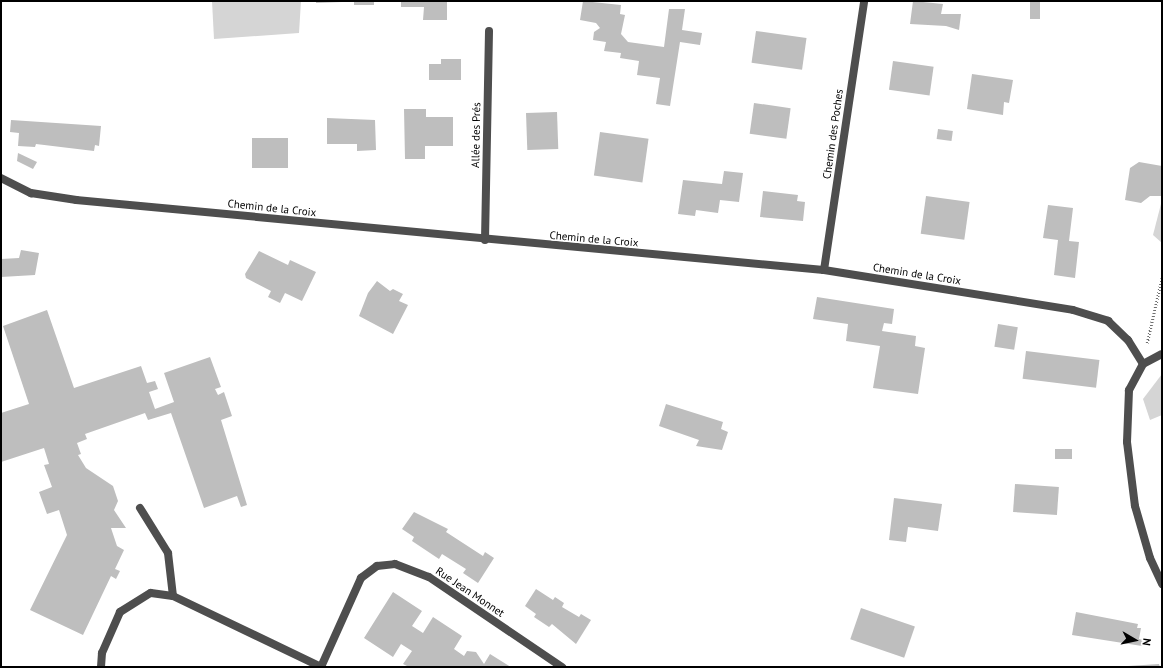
<!DOCTYPE html>
<meta charset="utf-8">
<style>
body{margin:0}
#map{position:relative;width:1163px;height:668px;overflow:hidden;background:#fff;font-family:"PT Sans",sans-serif}
div>[style]{position:absolute}
[style*='--x']{left:calc(var(--x)*1px);top:calc(var(--y)*1px);width:calc(var(--w)*1px);rotate:calc(var(--a)*1deg)}
.green>*{inset:0;background:#d5d5d5}
.building>*{inset:0;background:#bebebe;transform-origin:0 0}
.path>*{height:2.5px;margin-top:-1.25px;transform-origin:0;background:repeating-linear-gradient(90deg,#707070 0 1px,transparent 0 3px)}
.lane>*{height:8px;margin:-4px;padding:0 4px;transform-origin:4px;border-radius:4px;background:#4e4e4e}
.street>*{height:8px;margin:-4px;padding:0 4px;transform-origin:4px;border-radius:4px;background:#4e4e4e}
span{translate:-50% -50%;white-space:nowrap;text-align:center;line-height:1.15;-webkit-text-stroke:3px #fff;paint-order:stroke}
.street-label{font-size:11px;color:#000}
.frame{position:absolute;inset:0;border:2px solid #000;pointer-events:none}
.north{position:absolute;left:1115px;top:620px;width:40px;height:40px;-webkit-text-stroke:3px #fff;paint-order:stroke;rotate:99deg;font-size:11px;font-weight:700;line-height:16px;text-align:center;color:#000}
.north::after{content:'';display:block;margin:auto;width:14px;height:18px;background:#000;clip-path:polygon(50% 0,100% 100%,50% 72%,0 100%)}
</style>
<div id="map">
<div class="green">
<i style="clip-path:polygon(212px 1px,301px 1px,299px 33px,214px 39px)"></i>
<i style="clip-path:polygon(1162px 200px,1162px 243px,1153px 235px)"></i>
<i style="clip-path:polygon(1162px 374px,1162px 415px,1150px 420px,1143px 399px)"></i>
</div>
<div class="building">
<i style="clip-path:polygon(316px 1px,342px 1px,342px 2px,316px 3px)"></i>
<i style="left:354px;top:1px;width:20px;height:4px"></i>
<i style="clip-path:polygon(401px 1px,447px 1px,447px 20px,423px 20px,424px 7px,401px 7px)"></i>
<i style="clip-path:polygon(583px 1px,621px 5px,620px 14px,625px 15px,621px 34px,628px 42px,664px 47px,669px 9px,685px 9px,682px 30px,702px 33px,700px 45px,680px 42px,670px 106px,656px 104px,660px 78px,637px 75px,639px 61px,620px 58px,621px 53px,604px 51px,606px 42px,593px 40px,594px 32px,600px 28px,596px 23px,580px 20px)"></i>
<i style="clip-path:polygon(913px 1px,943px 4px,941px 14px,961px 14px,959px 30px,946px 26px,910px 24px)"></i>
<i style="left:1030px;top:1px;width:10px;height:18px"></i>
<i style="left:756px;top:31px;width:51px;height:32px;rotate:8deg"></i>
<i style="clip-path:polygon(441px 59px,461px 59px,461px 80px,429px 80px,429px 64px,441px 64px)"></i>
<i style="left:893px;top:61px;width:41px;height:29px;rotate:8deg"></i>
<i style="clip-path:polygon(972px 74px,1013px 80px,1009px 103px,1004px 102px,1003px 115px,967px 109px)"></i>
<i style="left:754px;top:103px;width:37px;height:31px;rotate:8deg"></i>
<i style="clip-path:polygon(404px 109px,426px 109px,426px 117px,453px 117px,453px 146px,425px 146px,425px 159px,405px 159px)"></i>
<i style="left:557px;top:112px;width:37px;height:31px;rotate:88deg"></i>
<i style="clip-path:polygon(327px 118px,375px 120px,376px 150px,357px 151px,357px 144px,327px 144px)"></i>
<i style="clip-path:polygon(11px 120px,101px 126px,99px 146px,95px 145px,94px 151px,36px 144px,35px 147px,18px 146px,19px 133px,10px 132px)"></i>
<i style="left:938px;top:129px;width:15px;height:10px;rotate:8deg"></i>
<i style="left:600px;top:132px;width:49px;height:44px;rotate:8deg"></i>
<i style="left:252px;top:138px;width:36px;height:30px"></i>
<i style="clip-path:polygon(18px 153px,37px 162px,33px 169px,17px 161px)"></i>
<i style="clip-path:polygon(1139px 162px,1162px 166px,1162px 196px,1150px 196px,1141px 203px,1125px 200px,1130px 168px)"></i>
<i style="clip-path:polygon(724px 171px,743px 173px,739px 202px,720px 200px,718px 213px,696px 210px,695px 216px,678px 214px,683px 180px,722px 184px)"></i>
<i style="clip-path:polygon(763px 191px,798px 195px,797px 201px,805px 202px,803px 221px,760px 217px)"></i>
<i style="left:926px;top:196px;width:44px;height:38px;rotate:8deg"></i>
<i style="clip-path:polygon(1048px 205px,1073px 208px,1069px 241px,1079px 242px,1075px 278px,1054px 275px,1058px 240px,1043px 238px)"></i>
<i style="clip-path:polygon(21px 250px,39px 253px,35px 275px,1px 277px,1px 259px,19px 258px)"></i>
<i style="clip-path:polygon(259px 251px,288px 265px,290px 260px,316px 272px,302px 301px,285px 293px,280px 303px,268px 297px,271px 291px,246px 278px,245px 274px)"></i>
<i style="clip-path:polygon(377px 281px,390px 291px,393px 289px,403px 294px,399px 301px,408px 305px,393px 334px,359px 316px,368px 293px)"></i>
<i style="clip-path:polygon(817px 297px,894px 309px,892px 324px,884px 323px,882px 331px,916px 336px,915px 346px,925px 348px,918px 394px,873px 388px,880px 346px,846px 341px,848px 324px,813px 319px)"></i>
<i style="clip-path:polygon(47px 310px,74px 388px,141px 366px,147px 383px,155px 381px,158px 389px,149px 392px,155px 409px,174px 402px,164px 373px,210px 357px,221px 387px,215px 389px,218px 395px,224px 392px,232px 416px,221px 420px,247px 505px,241px 507px,237px 496px,204px 508px,171px 413px,148px 420px,145px 413px,85px 434px,87px 439px,77px 443px,81px 454px,78px 455px,86px 468px,113px 486px,118px 501px,114px 510px,126px 528px,111px 528px,117px 546px,124px 550px,115px 569px,120px 571px,116px 579px,111px 576px,83px 635px,30px 610px,67px 535px,59px 510px,47px 514px,39px 492px,52px 487px,44px 465px,49px 464px,44px 448px,1px 462px,1px 413px,29px 404px,3px 326px)"></i>
<i style="left:998px;top:324px;width:20px;height:23px;rotate:9deg"></i>
<i style="left:1026px;top:351px;width:74px;height:28px;rotate:7deg"></i>
<i style="clip-path:polygon(666px 404px,723px 422px,721px 429px,728px 432px,722px 450px,696px 446px,699px 440px,659px 426px)"></i>
<i style="left:1055px;top:449px;width:17px;height:10px"></i>
<i style="left:1015px;top:484px;width:44px;height:28px;rotate:4deg"></i>
<i style="clip-path:polygon(894px 498px,942px 504px,938px 531px,908px 527px,906px 542px,889px 540px)"></i>
<i style="clip-path:polygon(414px 512px,448px 529px,446px 532px,483px 556px,485px 552px,494px 558px,478px 583px,463px 573px,466px 569px,442px 554px,439px 559px,412px 541px,414px 537px,402px 529px)"></i>
<i style="clip-path:polygon(536px 589px,553px 600px,555px 597px,564px 603px,562px 607px,579px 617px,581px 614px,591px 620px,576px 644px,552px 624px,549px 627px,534px 617px,536px 614px,525px 606px)"></i>
<i style="clip-path:polygon(393px 592px,422px 611px,412px 626px,423px 633px,433px 617px,462px 636px,454px 649px,464px 656px,467px 651px,476px 652px,484px 664px,490px 654px,511px 667px,409px 667px,403px 664px,412px 651px,401px 644px,393px 657px,364px 638px)"></i>
<i style="left:861px;top:608px;width:57px;height:33px;rotate:19deg"></i>
<i style="clip-path:polygon(1076px 612px,1138px 624px,1137px 628px,1141px 628px,1139px 639px,1143px 640px,1142px 646px,1072px 635px)"></i>
<i style="clip-path:polygon(1159px 664px,1160px 667px,1128px 667px,1128px 666px)"></i>
</div>
<div class="path">
<i style="--x:1147;--y:343;--w:68;--a:-77.2"></i>
</div>
<div class="lane">
<i style="--x:140;--y:508;--w:53;--a:58.1"></i>
<i style="--x:168;--y:553;--w:43;--a:83.4"></i>
<i style="--x:101;--y:667;--w:14;--a:-86"></i>
<i style="--x:102;--y:653;--w:45;--a:-66.3"></i>
<i style="--x:120;--y:612;--w:36;--a:-32"></i>
<i style="--x:151;--y:593;--w:22;--a:8"></i>
<i style="--x:173;--y:596;--w:164;--a:25.6"></i>
</div>
<div class="street">
<i style="--x:1;--y:178;--w:34;--a:27"></i>
<i style="--x:31;--y:193;--w:46;--a:8.8"></i>
<i style="--x:76;--y:200;--w:751;--a:5.35"></i>
<i style="--x:824;--y:270;--w:252;--a:9.1"></i>
<i style="--x:1073;--y:310;--w:37;--a:17"></i>
<i style="--x:1108;--y:321;--w:28;--a:44"></i>
<i style="--x:1128;--y:340;--w:28;--a:58"></i>
<i style="--x:1143;--y:364;--w:21;--a:-28"></i>
<i style="--x:485;--y:240;--w:209;--a:-88.9"></i>
<i style="--x:824;--y:270;--w:272;--a:-81.5"></i>
<i style="--x:1143;--y:364;--w:30;--a:118"></i>
<i style="--x:1129;--y:390;--w:52;--a:92.2"></i>
<i style="--x:1127;--y:442;--w:64;--a:82.9"></i>
<i style="--x:1135;--y:506;--w:54;--a:73.9"></i>
<i style="--x:1150;--y:558;--w:29;--a:65"></i>
<i style="--x:321;--y:667;--w:98;--a:-65.8"></i>
<i style="--x:361;--y:578;--w:20;--a:-37"></i>
<i style="--x:377;--y:566;--w:18;--a:-6"></i>
<i style="--x:395;--y:564;--w:36;--a:21"></i>
<i style="--x:429;--y:577;--w:161;--a:34.1"></i>
</div>
<div class="street-label">
<span style="left:833px;top:134px;rotate:-82deg">Chemin des Poches</span>
<span style="left:476px;top:135px;rotate:-89deg">Allée des Prés</span>
<span style="left:272px;top:208px;rotate:6deg">Chemin de la Croix</span>
<span style="left:594px;top:239px;rotate:5deg">Chemin de la Croix</span>
<span style="left:917px;top:274px;rotate:9deg">Chemin de la Croix</span>
<span style="left:470px;top:592px;rotate:34deg">Rue Jean Monnet</span>
</div>
<div class="frame"></div>
<div class="north">N</div>
</div>
